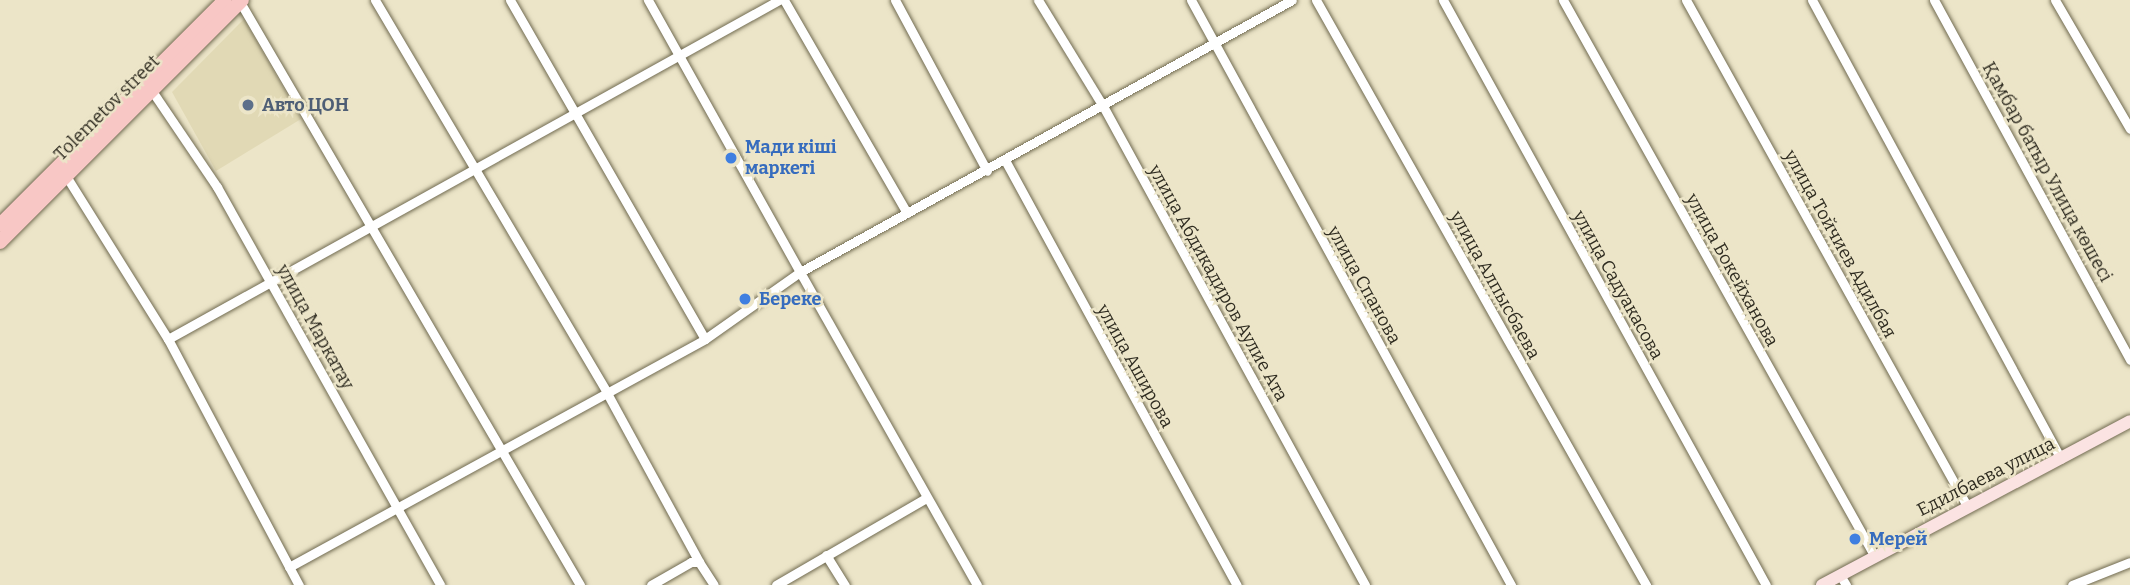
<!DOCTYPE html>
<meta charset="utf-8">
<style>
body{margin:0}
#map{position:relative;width:2130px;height:585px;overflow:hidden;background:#ece5c8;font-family:Bitter,serif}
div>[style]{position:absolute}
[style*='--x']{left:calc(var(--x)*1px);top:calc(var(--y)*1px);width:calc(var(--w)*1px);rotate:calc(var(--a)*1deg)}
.built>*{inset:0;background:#e1d9b5}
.roads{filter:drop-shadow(0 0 2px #716b51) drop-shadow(0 0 2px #716b51)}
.street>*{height:9px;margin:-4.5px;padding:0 4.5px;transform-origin:4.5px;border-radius:4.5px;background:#fff}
.secondary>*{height:12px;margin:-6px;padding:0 6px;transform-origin:6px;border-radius:6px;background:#fbe3e2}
.primary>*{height:14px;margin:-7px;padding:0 7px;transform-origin:7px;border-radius:7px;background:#f8c7c5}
.dots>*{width:19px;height:19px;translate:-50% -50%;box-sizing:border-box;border:4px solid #ece5c8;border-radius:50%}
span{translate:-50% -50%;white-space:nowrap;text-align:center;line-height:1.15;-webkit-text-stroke:5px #ece5c8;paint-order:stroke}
.service-label{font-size:18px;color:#4e5e75;font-weight:700}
.left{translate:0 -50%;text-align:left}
.street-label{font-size:18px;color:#2f2c21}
.shop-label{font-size:18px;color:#366cbe;font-weight:700}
</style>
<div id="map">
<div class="built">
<i style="clip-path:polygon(244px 19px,301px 119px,216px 171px,172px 92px)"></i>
</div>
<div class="roads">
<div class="street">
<i style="--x:375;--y:0;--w:456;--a:59.4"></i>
<i style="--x:607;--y:393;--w:192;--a:61.4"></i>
<i style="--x:510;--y:0;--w:391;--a:60.1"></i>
<i style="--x:784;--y:0;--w:246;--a:60"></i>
<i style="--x:895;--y:0;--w:194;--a:61.7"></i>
<i style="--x:1038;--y:0;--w:124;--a:58.5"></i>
<i style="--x:1103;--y:106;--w:546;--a:61.32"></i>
<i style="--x:1191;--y:0;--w:667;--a:61.32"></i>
<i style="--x:1316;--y:0;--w:672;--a:60.57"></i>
<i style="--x:1443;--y:0;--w:668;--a:61.1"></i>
<i style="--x:1563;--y:0;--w:636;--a:60.74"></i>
<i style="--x:1686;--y:0;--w:577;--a:60.95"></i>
<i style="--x:1812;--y:0;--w:522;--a:61.52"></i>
<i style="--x:1934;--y:0;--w:410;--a:61.4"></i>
<i style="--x:2055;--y:0;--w:149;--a:59.8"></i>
<i style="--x:240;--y:2;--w:675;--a:59.75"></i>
<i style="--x:152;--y:91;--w:116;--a:55.9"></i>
<i style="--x:217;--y:187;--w:456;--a:60.7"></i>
<i style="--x:1006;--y:162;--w:482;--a:61.4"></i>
<i style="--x:66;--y:176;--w:192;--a:58"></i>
<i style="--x:168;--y:339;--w:279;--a:62"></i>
<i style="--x:168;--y:339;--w:699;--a:-29.02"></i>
<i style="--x:826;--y:555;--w:36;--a:58"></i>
<i style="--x:289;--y:567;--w:474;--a:-28.7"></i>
<i style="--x:705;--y:339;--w:116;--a:-35.2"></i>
<i style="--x:800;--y:272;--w:312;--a:-119.2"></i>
<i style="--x:1840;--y:575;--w:12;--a:59"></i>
<i style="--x:651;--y:585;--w:46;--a:-29.9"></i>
<i style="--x:691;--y:562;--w:8;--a:0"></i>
<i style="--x:699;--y:562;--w:27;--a:57"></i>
<i style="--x:776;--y:585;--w:173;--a:-30.1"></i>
<i style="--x:977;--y:585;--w:360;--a:-119.5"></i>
<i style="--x:800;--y:272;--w:562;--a:-28.94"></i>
<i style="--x:2072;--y:585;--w:62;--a:-21.6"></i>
</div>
<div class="secondary">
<i style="--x:1822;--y:585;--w:349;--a:-28"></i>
</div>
<div class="primary">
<i style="--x:0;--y:225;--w:318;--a:-45"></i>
<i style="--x:0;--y:242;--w:342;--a:-45"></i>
</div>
</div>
<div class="dots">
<i style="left:248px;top:105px;background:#5c6f8a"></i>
<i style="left:731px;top:158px;background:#3f7fe0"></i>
<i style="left:745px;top:299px;background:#3f7fe0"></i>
<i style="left:1855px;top:539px;background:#3f7fe0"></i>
</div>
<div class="service-label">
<span class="left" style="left:262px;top:105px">Авто ЦОН</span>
</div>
<div class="street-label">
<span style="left:107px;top:108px;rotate:-45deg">Tolemetov street</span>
<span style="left:2047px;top:172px;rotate:61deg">Қамбар батыр Улица көшесі</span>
<span style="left:1840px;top:244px;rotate:61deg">улица Тойчиев Адилбая</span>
<span style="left:1732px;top:270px;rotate:61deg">улица Бокейханова</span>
<span style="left:1218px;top:283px;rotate:61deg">улица Абдикадиров Аулие Ата</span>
<span style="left:1364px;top:285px;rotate:61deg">улица Спанова</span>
<span style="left:1495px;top:285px;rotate:61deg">улица Алпысбаева</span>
<span style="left:1618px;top:285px;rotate:61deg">улица Садуакасова</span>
<span style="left:315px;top:327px;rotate:61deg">улица Маркатау</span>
<span style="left:1135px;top:366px;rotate:61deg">улица Аширова</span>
<span style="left:1986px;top:477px;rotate:-27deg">Едилбаева улица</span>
</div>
<div class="shop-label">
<span class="left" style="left:745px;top:158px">Мади кіші<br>маркеті</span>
<span class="left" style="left:759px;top:299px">Береке</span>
<span class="left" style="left:1869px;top:539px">Мерей</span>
</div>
</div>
